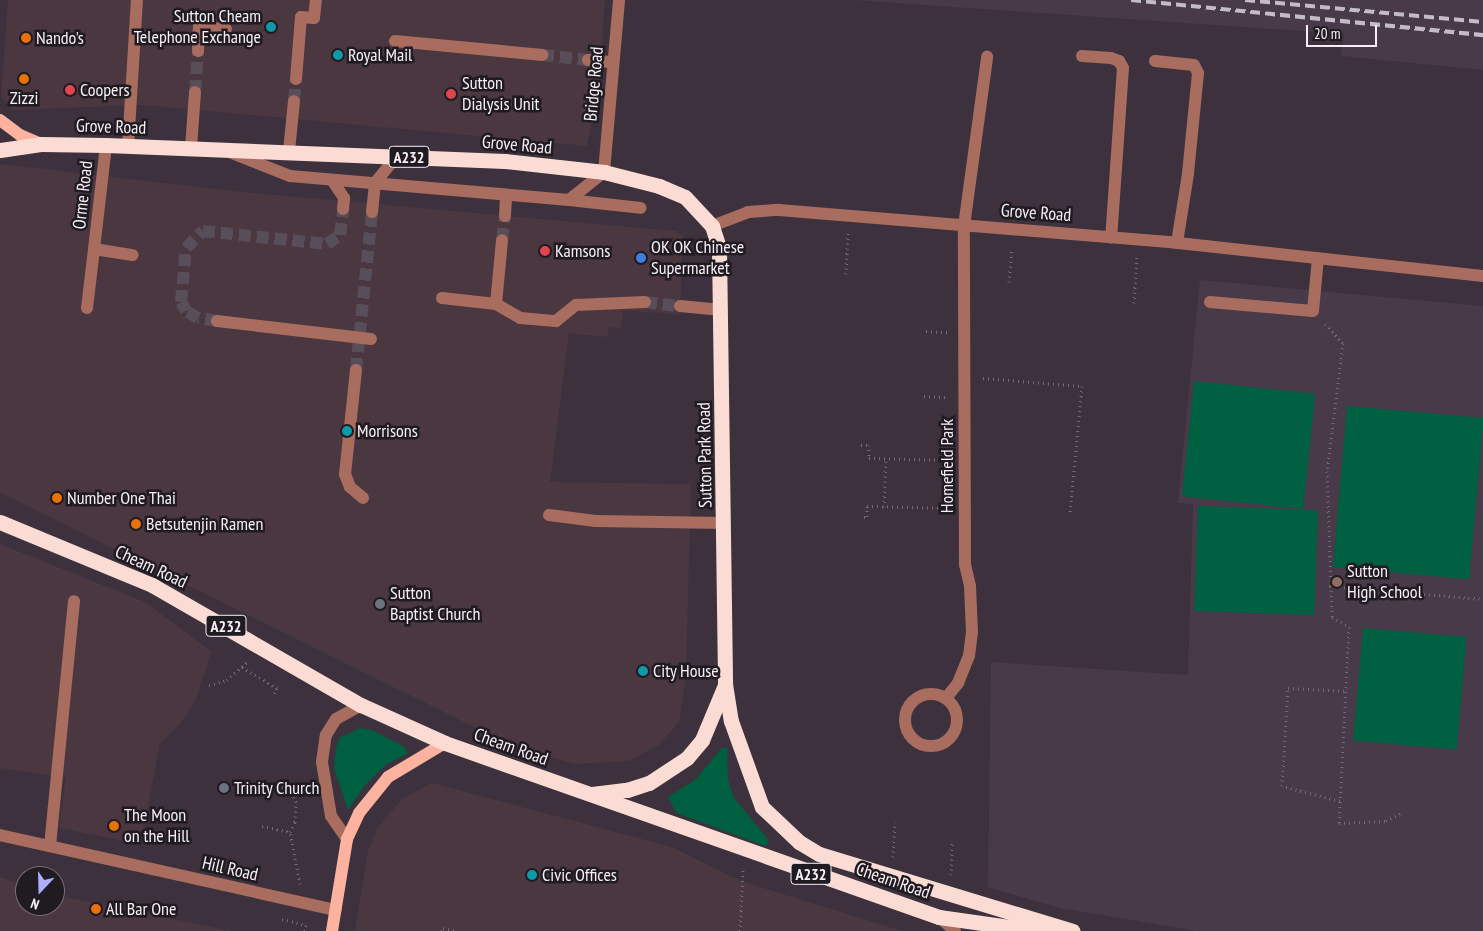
<!DOCTYPE html>
<style>
body{margin:0}
#map{position:relative;width:1483px;height:931px;overflow:hidden;background:#3c313d;font-family:"PT Sans Narrow",sans-serif}
div>[style]{position:absolute}
[style*='--x']{left:calc(var(--x)*1px);top:calc(var(--y)*1px);width:calc(var(--w)*1px);rotate:calc(var(--a)*1deg)}
.commercial>*{inset:0;background:#4a3740}
.built>*{inset:0;background:#493a4a}
.green>*{inset:0;background:#005f41;transform-origin:0 0}
.minor-tunnel>*{height:12px;margin-top:-6px;transform-origin:0;background:repeating-linear-gradient(90deg,#584e59 0 12px,transparent 0 18px)}
.path>*{height:3px;margin-top:-1.5px;transform-origin:0;background:repeating-linear-gradient(90deg,#766c77 0 1px,transparent 0 5px)}
.minor>*{height:12px;margin:-6px;padding:0 6px;transform-origin:6px;border-radius:6px;background:#a86d5e}
.minor>.ring{margin:-6px;padding:0;box-sizing:content-box;background:none;border:12px solid #a86d5e;border-radius:50%}
.major>*{height:12px;margin:-6px;padding:0 6px;transform-origin:6px;border-radius:6px;background:#fbb29f}
.highway>*{height:15px;margin:-7.5px;padding:0 7.5px;transform-origin:7.5px;border-radius:7.5px;background:#fadcd4}
.rail>*{height:4px;margin-top:-2px;transform-origin:0;background:repeating-linear-gradient(90deg,#c4bcc5 0 10px,transparent 0 15px)}
.dots>*{width:14px;height:14px;translate:-50% -50%;box-sizing:border-box;border:2px solid #201b21;border-radius:50%}
span{translate:-50% -50%;white-space:nowrap;text-align:center;line-height:1.15;-webkit-text-stroke:5px #201b21;paint-order:stroke}
.shield-label span{padding:1px 4px;background:#201b21;border:1px solid;border-radius:4px;-webkit-text-stroke-width:0}
.shield-label{font-size:16px;color:#f6eff7;font-weight:700}
.poi-label{font-size:18px;color:#f6eff7}
.right{translate:-100% -50%;text-align:right}
.left{translate:0 -50%;text-align:left}
.street-label{font-size:18px;color:#f6eff7}
.north{position:absolute;left:15px;top:866px;width:50px;height:50px;box-sizing:border-box;background:#201b21;border:1px solid #767077;border-radius:50%;rotate:201deg;font-size:14px;font-weight:700;line-height:20px;text-align:center;color:#f6eff7}
.north::after{content:'';display:block;margin:auto;width:18px;height:22px;background:#acaffb;clip-path:polygon(50% 0,100% 100%,50% 72%,0 100%)}
.scale{position:absolute;left:1306px;top:25px;width:71px;height:22px;box-sizing:border-box;border:2px solid #f6eff7;border-top:0;padding-left:6px;font-size:15px;line-height:18px;white-space:nowrap;color:#f6eff7;-webkit-text-stroke:4px #201b21;paint-order:stroke}
</style>
<div id="map">
<div class="commercial">
<i style="clip-path:polygon(8px 0,605px 0,598px 94px,587px 146px,143px 105px,12px 110px,1px 97px)"></i>
<i style="clip-path:polygon(0 164px,242px 192px,676px 231px,683px 236px,680px 315px,623px 310px,621px 328px,609px 327px,607px 337px,569px 333px,550px 482px,691px 484px,686px 676px,679px 722px,659px 745px,629px 761px,576px 764px,553px 758px,476px 728px,0 492px)"></i>
<i style="clip-path:polygon(0 544px,145px 602px,212px 652px,195px 701px,180px 724px,160px 744px,141px 844px,59px 828px,66px 778px,0 768px)"></i>
<i style="clip-path:polygon(432px 783px,672px 847px,741px 881px,902px 931px,355px 931px,368px 851px,378px 827px,403px 798px)"></i>
<i style="clip-path:polygon(0 877px,25px 886px,25px 906px,55px 906px,55px 895px,232px 931px,0 931px)"></i>
</div>
<div class="built">
<i style="clip-path:polygon(854px 0,1483px 0,1483px 70px,1341px 56px,1344px 34px)"></i>
<i style="clip-path:polygon(1200px 280px,1483px 306px,1483px 931px,1197px 931px,1060px 908px,988px 887px,991px 662px,1188px 675px,1193px 504px,1178px 503px)"></i>
</div>
<div class="green">
<i style="left:1194px;top:381px;width:122px;height:116px;rotate:6deg"></i>
<i style="left:1347px;top:406px;width:137px;height:162px;rotate:5deg"></i>
<i style="left:1198px;top:506px;width:120px;height:105px;rotate:2deg"></i>
<i style="left:1363px;top:628px;width:104px;height:113px;rotate:5deg"></i>
<i style="clip-path:polygon(360px 728px,372px 730px,405px 747px,408px 753px,387px 764px,365px 785px,348px 810px,334px 768px,336px 748px,339px 738px)"></i>
<i style="clip-path:polygon(722px 748px,727px 748px,728px 779px,734px 798px,767px 838px,769px 842px,765px 846px,676px 813px,668px 797px,695px 780px)"></i>
</div>
<div class="minor-tunnel">
<i style="--x:542;--y:55;--w:46;--a:6.2"></i>
<i style="--x:195;--y:92;--w:41;--a:-85.8"></i>
<i style="--x:294;--y:101;--w:22;--a:-85"></i>
<i style="--x:502;--y:240;--w:24;--a:-83"></i>
<i style="--x:645;--y:302;--w:35;--a:7"></i>
<i style="--x:217;--y:321;--w:19;--a:-171"></i>
<i style="--x:198;--y:318;--w:14;--a:-150"></i>
<i style="--x:186;--y:311;--w:10;--a:-119"></i>
<i style="--x:181;--y:302;--w:54;--a:-84.7"></i>
<i style="--x:186;--y:248;--w:24;--a:-45"></i>
<i style="--x:203;--y:231;--w:125;--a:6"></i>
<i style="--x:327;--y:244;--w:16;--a:-35"></i>
<i style="--x:340;--y:235;--w:26;--a:-83"></i>
<i style="--x:356;--y:370;--w:159;--a:-84.2"></i>
</div>
<div class="path">
<i style="--x:846;--y:274;--w:41;--a:-87.2"></i>
<i style="--x:1009;--y:282;--w:34;--a:-85"></i>
<i style="--x:1134;--y:303;--w:46;--a:-86.3"></i>
<i style="--x:1325;--y:324;--w:26;--a:47"></i>
<i style="--x:1343;--y:343;--w:129;--a:97.1"></i>
<i style="--x:1327;--y:471;--w:146;--a:88"></i>
<i style="--x:1332;--y:617;--w:20;--a:30"></i>
<i style="--x:1349;--y:627;--w:196;--a:92.9"></i>
<i style="--x:1339;--y:823;--w:47;--a:-2.4"></i>
<i style="--x:1386;--y:821;--w:19;--a:-28"></i>
<i style="--x:926;--y:331;--w:22;--a:3"></i>
<i style="--x:983;--y:378;--w:99;--a:4.6"></i>
<i style="--x:1082;--y:386;--w:129;--a:95.4"></i>
<i style="--x:924;--y:396;--w:22;--a:3"></i>
<i style="--x:861;--y:445;--w:8;--a:0"></i>
<i style="--x:869;--y:445;--w:13;--a:90"></i>
<i style="--x:869;--y:458;--w:79;--a:1.5"></i>
<i style="--x:884;--y:507;--w:49;--a:-87.7"></i>
<i style="--x:864;--y:517;--w:3;--a:0"></i>
<i style="--x:867;--y:517;--w:11;--a:-90"></i>
<i style="--x:867;--y:506;--w:81;--a:1.4"></i>
<i style="--x:1329;--y:586;--w:155;--a:4.8"></i>
<i style="--x:242;--y:667;--w:41;--a:31"></i>
<i style="--x:277;--y:688;--w:7;--a:117"></i>
<i style="--x:209;--y:685;--w:19;--a:-16"></i>
<i style="--x:227;--y:680;--w:28;--a:-42"></i>
<i style="--x:272;--y:785;--w:17;--a:10"></i>
<i style="--x:1340;--y:801;--w:60;--a:-165.5"></i>
<i style="--x:1282;--y:786;--w:98;--a:-86.5"></i>
<i style="--x:1288;--y:688;--w:59;--a:2.9"></i>
<i style="--x:262;--y:826;--w:29;--a:12"></i>
<i style="--x:893;--y:857;--w:35;--a:-87"></i>
<i style="--x:951;--y:875;--w:32;--a:-88"></i>
<i style="--x:300;--y:884;--w:53;--a:-100.9"></i>
<i style="--x:290;--y:832;--w:11;--a:-63"></i>
<i style="--x:295;--y:822;--w:20;--a:-87"></i>
<i style="--x:296;--y:802;--w:16;--a:-117"></i>
<i style="--x:289;--y:788;--w:22;--a:13"></i>
<i style="--x:282;--y:919;--w:25;--a:14"></i>
<i style="--x:305;--y:931;--w:8;--a:-83"></i>
<i style="--x:442;--y:931;--w:3;--a:-72"></i>
<i style="--x:443;--y:928;--w:13;--a:13"></i>
<i style="--x:740;--y:931;--w:62;--a:-87.2"></i>
</div>
<div class="minor">
<i style="--x:395;--y:41;--w:148;--a:5.4"></i>
<i style="--x:198;--y:51;--w:24;--a:-88"></i>
<i style="--x:199;--y:27;--w:27;--a:4"></i>
<i style="--x:1082;--y:56;--w:29;--a:4"></i>
<i style="--x:1111;--y:58;--w:9;--a:21"></i>
<i style="--x:1119;--y:61;--w:8;--a:60"></i>
<i style="--x:1123;--y:68;--w:170;--a:94"></i>
<i style="--x:588;--y:60;--w:25;--a:5"></i>
<i style="--x:1155;--y:61;--w:39;--a:6"></i>
<i style="--x:1194;--y:65;--w:9;--a:63"></i>
<i style="--x:1198;--y:73;--w:101;--a:95.7"></i>
<i style="--x:1188;--y:174;--w:70;--a:99.1"></i>
<i style="--x:296;--y:79;--w:62;--a:-85.4"></i>
<i style="--x:301;--y:17;--w:13;--a:4"></i>
<i style="--x:314;--y:18;--w:18;--a:-84"></i>
<i style="--x:128;--y:146;--w:146;--a:-86.5"></i>
<i style="--x:191;--y:148;--w:56;--a:-85.9"></i>
<i style="--x:289;--y:151;--w:50;--a:-84.3"></i>
<i style="--x:229;--y:152;--w:66;--a:21.5"></i>
<i style="--x:290;--y:176;--w:280;--a:4.9"></i>
<i style="--x:569;--y:200;--w:45;--a:-38.7"></i>
<i style="--x:604;--y:172;--w:173;--a:-85"></i>
<i style="--x:332;--y:180;--w:22;--a:56"></i>
<i style="--x:344;--y:198;--w:11;--a:95"></i>
<i style="--x:569;--y:200;--w:72;--a:6.3"></i>
<i style="--x:372;--y:212;--w:29;--a:-84"></i>
<i style="--x:375;--y:183;--w:35;--a:-51"></i>
<i style="--x:505;--y:216;--w:21;--a:-87"></i>
<i style="--x:712;--y:226;--w:39;--a:-21"></i>
<i style="--x:748;--y:212;--w:31;--a:-4"></i>
<i style="--x:779;--y:210;--w:391;--a:4.7"></i>
<i style="--x:1169;--y:242;--w:316;--a:6.2"></i>
<i style="--x:94;--y:249;--w:105;--a:-83.4"></i>
<i style="--x:442;--y:298;--w:54;--a:6.3"></i>
<i style="--x:496;--y:304;--w:64;--a:-84.6"></i>
<i style="--x:1210;--y:302;--w:103;--a:5"></i>
<i style="--x:1313;--y:311;--w:53;--a:-84.6"></i>
<i style="--x:496;--y:304;--w:28;--a:30"></i>
<i style="--x:520;--y:318;--w:36;--a:5"></i>
<i style="--x:556;--y:321;--w:26;--a:-39"></i>
<i style="--x:576;--y:305;--w:69;--a:-2.5"></i>
<i style="--x:680;--y:306;--w:42;--a:5.4"></i>
<i style="--x:87;--y:308;--w:59;--a:-83.2"></i>
<i style="--x:94;--y:249;--w:39;--a:9"></i>
<i style="--x:217;--y:321;--w:155;--a:6.7"></i>
<i style="--x:356;--y:370;--w:105;--a:96"></i>
<i style="--x:345;--y:474;--w:14;--a:69"></i>
<i style="--x:350;--y:487;--w:17;--a:40"></i>
<i style="--x:549;--y:515;--w:47;--a:7.3"></i>
<i style="--x:596;--y:521;--w:128;--a:0.9"></i>
<i class="ring" style="left:905px;top:694px;width:40px;height:40px"></i>
<i style="--x:946;--y:698;--w:19;--a:-51"></i>
<i style="--x:958;--y:683;--w:29;--a:-68"></i>
<i style="--x:969;--y:656;--w:23;--a:-83"></i>
<i style="--x:972;--y:633;--w:47;--a:-92.4"></i>
<i style="--x:970;--y:586;--w:22;--a:-103"></i>
<i style="--x:965;--y:565;--w:339;--a:-90.2"></i>
<i style="--x:964;--y:226;--w:171;--a:-82.2"></i>
<i style="--x:0;--y:835;--w:344;--a:12.6"></i>
<i style="--x:347;--y:839;--w:28;--a:-125"></i>
<i style="--x:331;--y:816;--w:55;--a:-99.5"></i>
<i style="--x:322;--y:762;--w:27;--a:-82"></i>
<i style="--x:326;--y:735;--w:19;--a:-58"></i>
<i style="--x:336;--y:719;--w:29;--a:-29"></i>
<i style="--x:50;--y:846;--w:246;--a:-84.4"></i>
<i style="--x:939;--y:917;--w:21;--a:41"></i>
</div>
<div class="major">
<i style="--x:0;--y:120;--w:25;--a:37"></i>
<i style="--x:20;--y:135;--w:23;--a:23"></i>
<i style="--x:332;--y:931;--w:93;--a:-80.7"></i>
<i style="--x:347;--y:839;--w:29;--a:-65"></i>
<i style="--x:359;--y:813;--w:46;--a:-51.1"></i>
<i style="--x:388;--y:777;--w:66;--a:-30.8"></i>
</div>
<div class="highway">
<i style="--x:0;--y:150;--w:41;--a:-8.3"></i>
<i style="--x:41;--y:144;--w:65;--a:0.9"></i>
<i style="--x:106;--y:145;--w:399;--a:2.3"></i>
<i style="--x:505;--y:161;--w:100;--a:6.3"></i>
<i style="--x:604;--y:172;--w:57;--a:14.3"></i>
<i style="--x:659;--y:186;--w:28;--a:23"></i>
<i style="--x:685;--y:197;--w:40;--a:47"></i>
<i style="--x:712;--y:226;--w:23;--a:72"></i>
<i style="--x:719;--y:248;--w:436;--a:89.2"></i>
<i style="--x:725;--y:684;--w:37;--a:81"></i>
<i style="--x:731;--y:721;--w:91;--a:70.2"></i>
<i style="--x:762;--y:807;--w:51;--a:43.4"></i>
<i style="--x:799;--y:842;--w:23;--a:31"></i>
<i style="--x:819;--y:854;--w:265;--a:16.9"></i>
<i style="--x:0;--y:522;--w:165;--a:22.5"></i>
<i style="--x:152;--y:585;--w:241;--a:29.9"></i>
<i style="--x:361;--y:705;--w:92;--a:24.3"></i>
<i style="--x:445;--y:743;--w:524;--a:19.4"></i>
<i style="--x:939;--y:917;--w:101;--a:8"></i>
<i style="--x:592;--y:794;--w:35;--a:-7"></i>
<i style="--x:627;--y:790;--w:23;--a:-18"></i>
<i style="--x:649;--y:783;--w:45;--a:-33.3"></i>
<i style="--x:687;--y:758;--w:23;--a:-50"></i>
<i style="--x:702;--y:740;--w:60;--a:-67.3"></i>
</div>
<div class="rail">
<i style="--x:1131;--y:0;--w:354;--a:5.7"></i>
<i style="--x:1245;--y:0;--w:239;--a:5.3"></i>
</div>
<div class="dots">
<i style="left:271px;top:27px;background:#0f9aa8"></i>
<i style="left:26px;top:38px;background:#e8710a"></i>
<i style="left:338px;top:55px;background:#0f9aa8"></i>
<i style="left:24px;top:79px;background:#e8710a"></i>
<i style="left:70px;top:90px;background:#e0444e"></i>
<i style="left:451px;top:94px;background:#e0444e"></i>
<i style="left:545px;top:251px;background:#e0444e"></i>
<i style="left:641px;top:258px;background:#3f7fe0"></i>
<i style="left:347px;top:431px;background:#0f9aa8"></i>
<i style="left:57px;top:498px;background:#e8710a"></i>
<i style="left:136px;top:524px;background:#e8710a"></i>
<i style="left:1337px;top:582px;background:#8d6e63"></i>
<i style="left:380px;top:604px;background:#6b7280"></i>
<i style="left:643px;top:671px;background:#0f9aa8"></i>
<i style="left:224px;top:788px;background:#6b7280"></i>
<i style="left:114px;top:826px;background:#e8710a"></i>
<i style="left:532px;top:875px;background:#0f9aa8"></i>
<i style="left:96px;top:909px;background:#e8710a"></i>
</div>
<div class="shield-label">
<span style="left:409px;top:157px">A232</span>
<span style="left:226px;top:626px">A232</span>
<span style="left:811px;top:874px">A232</span>
</div>
<div class="poi-label">
<span class="right" style="left:261px;top:27px">Sutton Cheam<br>Telephone Exchange</span>
<span class="left" style="left:36px;top:38px">Nando's</span>
<span class="left" style="left:348px;top:55px">Royal Mail</span>
<span class="left" style="left:462px;top:94px">Sutton<br>Dialysis Unit</span>
<span class="left" style="left:80px;top:90px">Coopers</span>
<span style="left:24px;top:98px">Zizzi</span>
<span class="left" style="left:651px;top:258px">OK OK Chinese<br>Supermarket</span>
<span class="left" style="left:555px;top:251px">Kamsons</span>
<span class="left" style="left:357px;top:431px">Morrisons</span>
<span class="left" style="left:67px;top:498px">Number One Thai</span>
<span class="left" style="left:146px;top:524px">Betsutenjin Ramen</span>
<span class="left" style="left:1347px;top:582px">Sutton<br>High School</span>
<span class="left" style="left:390px;top:604px">Sutton<br>Baptist Church</span>
<span class="left" style="left:653px;top:671px">City House</span>
<span class="left" style="left:234px;top:788px">Trinity Church</span>
<span class="left" style="left:124px;top:826px">The Moon<br>on the Hill</span>
<span class="left" style="left:542px;top:875px">Civic Offices</span>
<span class="left" style="left:106px;top:909px">All Bar One</span>
</div>
<div class="street-label">
<span style="left:594px;top:84px;rotate:-85deg">Bridge Road</span>
<span style="left:111px;top:127px;rotate:2deg">Grove Road</span>
<span style="left:517px;top:145px;rotate:5deg">Grove Road</span>
<span style="left:83px;top:195px;rotate:-84deg">Orme Road</span>
<span style="left:1036px;top:213px;rotate:4deg">Grove Road</span>
<span style="left:705px;top:455px;rotate:-91deg">Sutton Park Road</span>
<span style="left:947px;top:466px;rotate:-90deg">Homefield Park</span>
<span style="left:151px;top:567px;rotate:25deg">Cheam Road</span>
<span style="left:511px;top:747px;rotate:20deg">Cheam Road</span>
<span style="left:230px;top:869px;rotate:13deg">Hill Road</span>
<span style="left:893px;top:881px;rotate:19deg">Cheam Road</span>
</div>
<div class="north">N</div>
<div class="scale">20 m</div>
</div>
